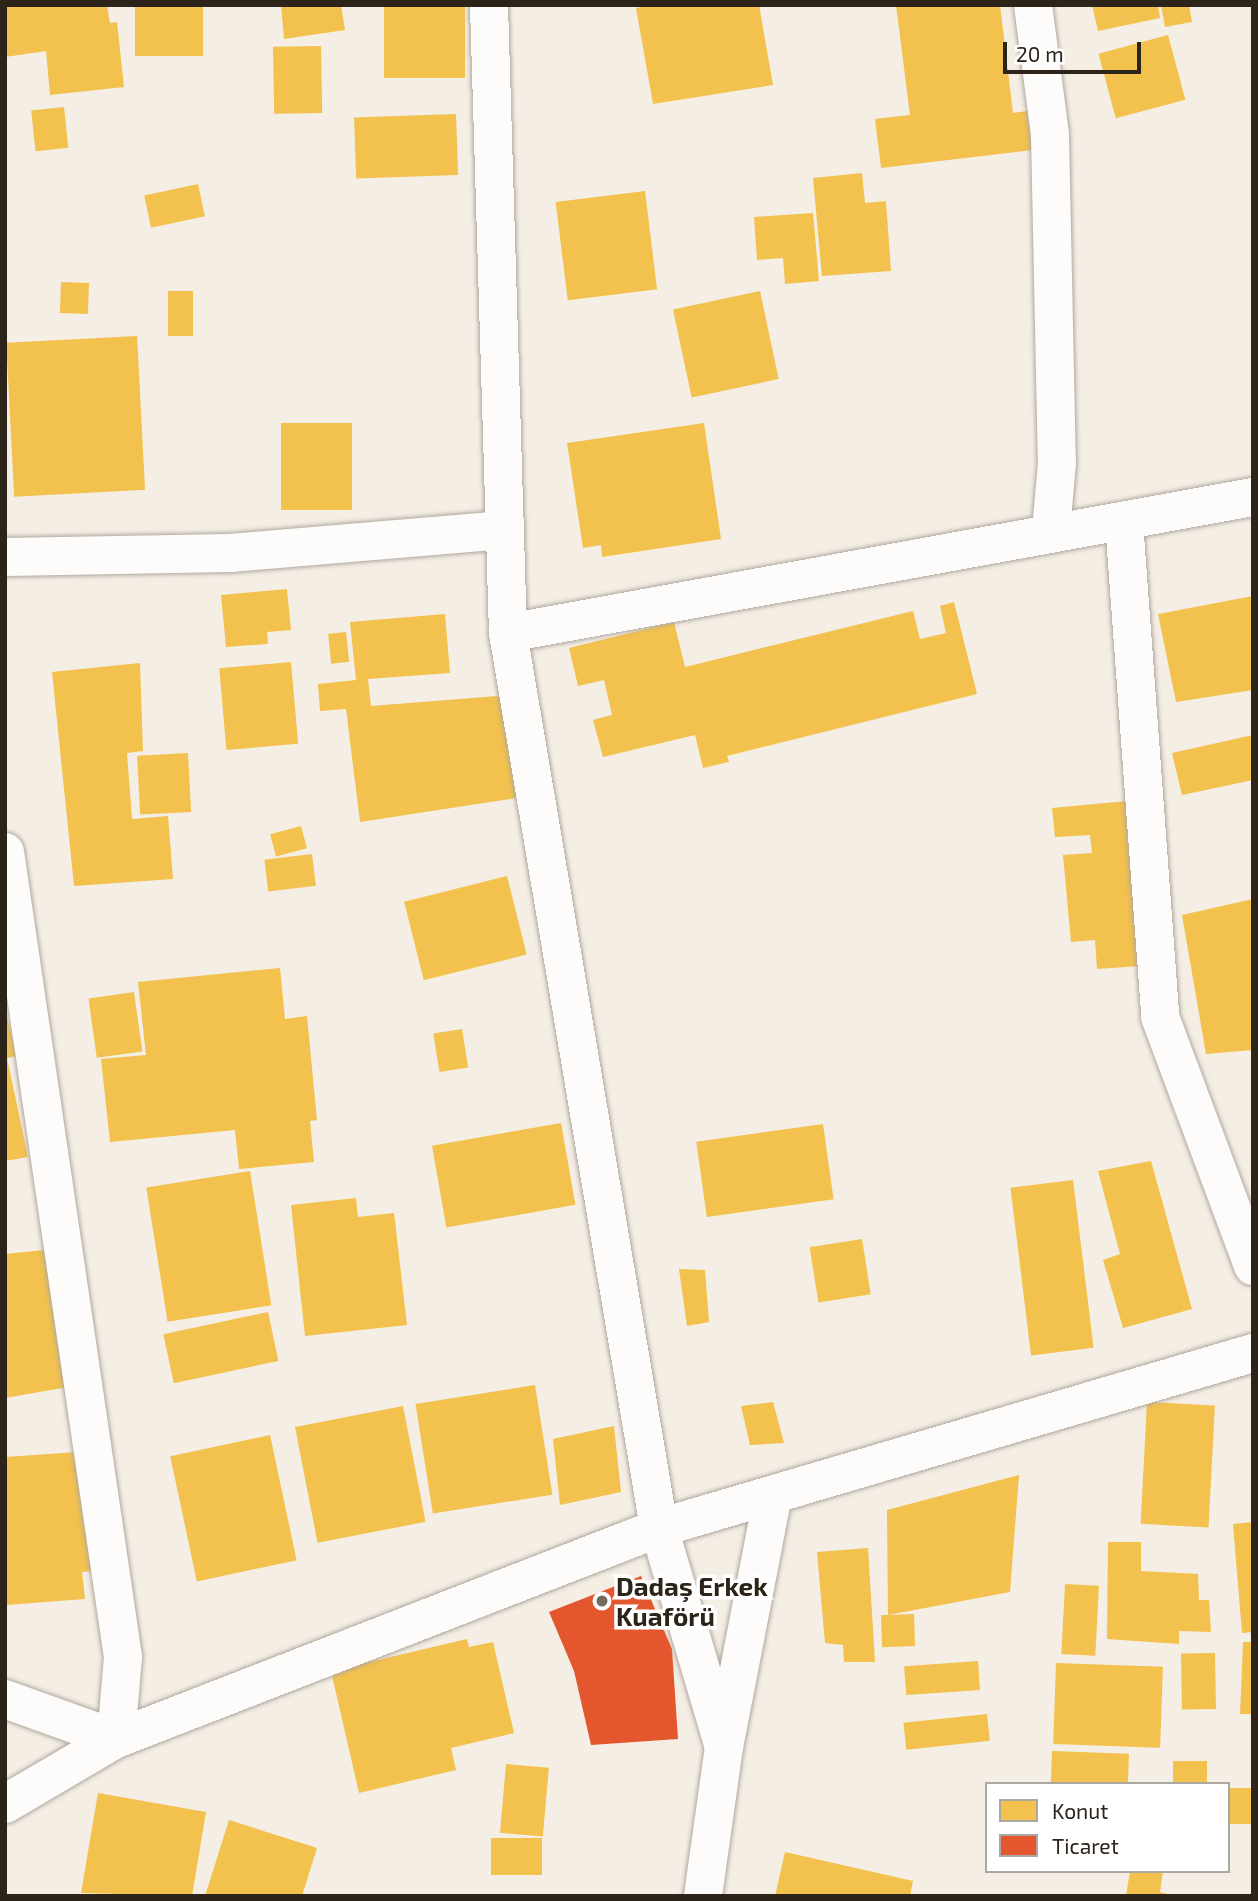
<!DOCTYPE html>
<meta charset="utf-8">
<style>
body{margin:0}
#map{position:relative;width:1258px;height:1901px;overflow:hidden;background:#f5eee5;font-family:"Exo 2",sans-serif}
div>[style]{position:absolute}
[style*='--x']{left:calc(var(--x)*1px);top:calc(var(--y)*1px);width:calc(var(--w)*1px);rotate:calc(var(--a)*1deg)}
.homes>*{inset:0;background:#f2c14e;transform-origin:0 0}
.shops>*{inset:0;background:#e4572e}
.roads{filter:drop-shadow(0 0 2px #afa89f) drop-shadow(0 0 2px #afa89f)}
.street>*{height:38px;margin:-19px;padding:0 19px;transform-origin:19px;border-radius:19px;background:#fefcfb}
.dots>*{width:19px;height:19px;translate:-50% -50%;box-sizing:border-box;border:4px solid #fff;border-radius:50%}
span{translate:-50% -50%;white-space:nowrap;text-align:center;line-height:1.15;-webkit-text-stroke:7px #fff;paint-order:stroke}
.poi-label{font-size:26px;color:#2c2419;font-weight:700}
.left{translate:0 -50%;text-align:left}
.frame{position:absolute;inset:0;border:7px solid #2c2419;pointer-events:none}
.legend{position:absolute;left:985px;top:1782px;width:245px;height:91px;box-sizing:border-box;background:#fff;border:2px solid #aba7a3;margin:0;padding:9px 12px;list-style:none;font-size:21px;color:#2c2419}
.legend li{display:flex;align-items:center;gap:14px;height:35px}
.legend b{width:35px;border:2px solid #aba7a3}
.scale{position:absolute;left:1003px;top:42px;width:138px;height:32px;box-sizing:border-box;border:4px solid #2c2419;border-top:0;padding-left:9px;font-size:21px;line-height:24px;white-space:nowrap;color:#2c2419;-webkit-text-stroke:5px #fff;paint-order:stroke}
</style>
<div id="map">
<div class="homes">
<i style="clip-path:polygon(5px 5px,107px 5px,110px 23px,117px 22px,124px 87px,50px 95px,46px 51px,5px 57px)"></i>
<i style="left:135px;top:5px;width:68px;height:51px"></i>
<i style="clip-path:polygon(281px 5px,341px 5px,345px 30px,284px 39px)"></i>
<i style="left:384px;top:5px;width:81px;height:73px"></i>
<i style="clip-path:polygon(655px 5px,759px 5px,773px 85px,653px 104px,636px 8px)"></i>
<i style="clip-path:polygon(896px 5px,1000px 5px,1013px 113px,1027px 111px,1032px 150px,881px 168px,875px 119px,910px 115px)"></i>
<i style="clip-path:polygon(1092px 5px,1158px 5px,1160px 18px,1098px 31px)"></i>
<i style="clip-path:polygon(1161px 5px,1189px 5px,1192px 22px,1165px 27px)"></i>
<i style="left:1168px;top:35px;width:67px;height:72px;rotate:75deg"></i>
<i style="left:321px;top:46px;width:67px;height:48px;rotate:89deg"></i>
<i style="left:64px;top:107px;width:41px;height:33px;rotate:84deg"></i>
<i style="left:456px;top:114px;width:61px;height:102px;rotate:88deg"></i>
<i style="clip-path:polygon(862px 173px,865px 203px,886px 201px,891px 271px,822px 276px,813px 178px)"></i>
<i style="left:198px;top:184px;width:33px;height:55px;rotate:78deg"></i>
<i style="left:645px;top:191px;width:99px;height:90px;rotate:83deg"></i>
<i style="clip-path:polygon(813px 213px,819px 281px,785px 284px,783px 258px,757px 260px,754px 217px)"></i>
<i style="left:61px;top:282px;width:28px;height:31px;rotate:2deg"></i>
<i style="left:168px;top:291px;width:25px;height:45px"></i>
<i style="left:760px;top:291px;width:90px;height:89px;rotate:78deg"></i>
<i style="left:137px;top:336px;width:154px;height:131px;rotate:87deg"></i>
<i style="left:281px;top:423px;width:71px;height:87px"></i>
<i style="clip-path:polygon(704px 423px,721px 539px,602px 557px,601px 545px,583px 548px,567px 443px)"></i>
<i style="clip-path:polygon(287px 589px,291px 630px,267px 632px,268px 644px,226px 647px,221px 595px)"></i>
<i style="clip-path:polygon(1253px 596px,1253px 690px,1176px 702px,1158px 614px)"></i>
<i style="clip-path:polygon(954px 602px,977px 694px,727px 756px,729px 762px,703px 768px,695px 735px,603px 757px,593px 720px,612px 715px,604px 680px,578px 686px,569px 648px,674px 622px,685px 667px,913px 611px,920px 639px,946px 633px,940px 606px)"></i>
<i style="clip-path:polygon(445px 614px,450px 673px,368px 679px,371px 706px,510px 695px,523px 797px,360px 822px,346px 709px,320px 711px,318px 684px,356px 680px,350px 622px)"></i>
<i style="left:346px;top:632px;width:30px;height:18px;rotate:84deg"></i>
<i style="left:291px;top:662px;width:82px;height:72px;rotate:85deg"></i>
<i style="clip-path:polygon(140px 663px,143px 751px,127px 753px,132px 819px,168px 816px,173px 879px,74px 886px,52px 672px)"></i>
<i style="clip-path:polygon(1253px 735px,1253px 780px,1182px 795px,1172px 753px)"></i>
<i style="left:188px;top:753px;width:59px;height:51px;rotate:87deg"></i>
<i style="clip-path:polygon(1127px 801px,1141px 966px,1097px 969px,1095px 940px,1071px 942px,1063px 855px,1092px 853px,1090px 835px,1055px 837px,1052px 808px)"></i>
<i style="left:301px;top:826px;width:23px;height:32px;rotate:75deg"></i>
<i style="left:312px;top:854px;width:32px;height:48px;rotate:83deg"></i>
<i style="left:507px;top:876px;width:81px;height:106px;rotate:76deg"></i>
<i style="clip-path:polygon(1253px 899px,1253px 1050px,1206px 1054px,1182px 915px)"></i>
<i style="clip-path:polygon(280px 968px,285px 1019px,307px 1016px,317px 1120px,310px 1121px,314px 1162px,239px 1169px,235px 1130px,110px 1142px,101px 1059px,146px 1055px,138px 982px)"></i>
<i style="left:134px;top:992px;width:60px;height:46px;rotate:82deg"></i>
<i style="clip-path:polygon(5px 1007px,16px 1056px,7px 1058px,28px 1157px,5px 1161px)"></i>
<i style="left:462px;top:1029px;width:39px;height:29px;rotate:81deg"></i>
<i style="left:561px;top:1123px;width:83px;height:131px;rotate:80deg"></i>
<i style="left:823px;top:1124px;width:76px;height:128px;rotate:82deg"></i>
<i style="clip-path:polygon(1151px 1161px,1192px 1309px,1123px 1328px,1103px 1260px,1120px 1254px,1098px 1171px)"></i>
<i style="left:250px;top:1171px;width:136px;height:105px;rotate:81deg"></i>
<i style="left:1073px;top:1180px;width:169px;height:63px;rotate:83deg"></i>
<i style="clip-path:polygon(356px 1198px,358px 1217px,394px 1213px,407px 1325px,305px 1336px,291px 1205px)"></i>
<i style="left:862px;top:1239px;width:56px;height:53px;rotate:81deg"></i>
<i style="clip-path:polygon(44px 1250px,68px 1387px,5px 1398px,5px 1254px)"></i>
<i style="clip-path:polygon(679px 1269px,705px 1270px,709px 1322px,687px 1326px)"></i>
<i style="left:268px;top:1312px;width:50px;height:107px;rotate:78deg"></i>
<i style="left:535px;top:1385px;width:111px;height:121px;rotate:81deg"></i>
<i style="clip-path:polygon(773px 1402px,784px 1443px,750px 1445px,741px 1406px)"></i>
<i style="left:1147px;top:1402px;width:68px;height:122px;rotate:3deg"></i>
<i style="left:403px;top:1406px;width:118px;height:110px;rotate:79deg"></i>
<i style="clip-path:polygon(614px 1426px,621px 1492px,560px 1505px,553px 1439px)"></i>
<i style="left:270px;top:1435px;width:128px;height:102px;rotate:78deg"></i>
<i style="clip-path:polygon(92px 1451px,102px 1570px,82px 1572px,85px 1599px,6px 1605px,5px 1457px)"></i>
<i style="clip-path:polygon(1019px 1475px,1010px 1592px,888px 1615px,887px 1510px)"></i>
<i style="clip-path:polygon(1253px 1522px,1253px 1632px,1242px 1633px,1233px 1524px)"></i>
<i style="clip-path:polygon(1108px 1542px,1141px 1542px,1141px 1571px,1198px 1574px,1199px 1600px,1209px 1600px,1211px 1632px,1179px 1631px,1179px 1644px,1107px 1639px)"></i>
<i style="clip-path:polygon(868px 1548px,875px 1662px,844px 1662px,843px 1645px,825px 1643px,817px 1552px)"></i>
<i style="left:1065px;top:1584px;width:34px;height:70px;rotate:3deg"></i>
<i style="left:914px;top:1614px;width:32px;height:33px;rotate:88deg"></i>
<i style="clip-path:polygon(467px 1639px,469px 1647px,493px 1642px,514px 1733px,451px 1748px,456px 1770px,359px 1793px,331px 1671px)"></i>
<i style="clip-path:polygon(1243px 1642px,1253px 1642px,1253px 1714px,1240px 1714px)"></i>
<i style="left:1215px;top:1653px;width:56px;height:34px;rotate:89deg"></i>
<i style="left:978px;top:1661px;width:29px;height:74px;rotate:86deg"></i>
<i style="left:1056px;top:1663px;width:107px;height:81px;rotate:2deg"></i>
<i style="left:987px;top:1714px;width:27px;height:84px;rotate:84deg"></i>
<i style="left:1052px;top:1751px;width:77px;height:33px;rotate:2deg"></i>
<i style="left:1173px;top:1761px;width:34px;height:23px"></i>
<i style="left:506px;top:1764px;width:43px;height:69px;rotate:5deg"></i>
<i style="left:1228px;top:1788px;width:25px;height:36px"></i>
<i style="clip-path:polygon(98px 1793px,206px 1812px,192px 1896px,81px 1893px)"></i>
<i style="clip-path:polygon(229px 1820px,317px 1848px,302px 1896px,205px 1896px)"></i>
<i style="left:491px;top:1838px;width:51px;height:37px"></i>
<i style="clip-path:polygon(785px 1852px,913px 1881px,910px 1896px,775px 1896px)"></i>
<i style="clip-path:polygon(1130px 1871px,1163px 1871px,1160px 1892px,1175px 1896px,1126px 1896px)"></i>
</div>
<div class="shops">
<i style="clip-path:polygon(641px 1576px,672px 1649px,678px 1739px,591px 1745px,574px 1671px,549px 1612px)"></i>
</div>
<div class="roads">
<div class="street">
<i style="--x:489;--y:5;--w:628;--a:88.27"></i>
<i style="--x:508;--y:633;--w:908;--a:80.42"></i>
<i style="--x:659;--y:1528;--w:228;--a:73.5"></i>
<i style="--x:1033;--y:5;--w:131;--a:82.5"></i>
<i style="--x:1050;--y:135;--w:328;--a:88.8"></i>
<i style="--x:1057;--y:463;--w:67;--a:95.1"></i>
<i style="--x:1124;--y:522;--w:496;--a:85.8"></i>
<i style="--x:1160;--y:1017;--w:266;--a:69.5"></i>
<i style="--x:5;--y:557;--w:225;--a:-1"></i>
<i style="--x:230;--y:553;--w:273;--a:-4.8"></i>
<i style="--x:508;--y:633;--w:757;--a:-10.35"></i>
<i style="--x:5;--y:852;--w:814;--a:81.66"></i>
<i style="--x:123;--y:1657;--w:82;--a:94.9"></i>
<i style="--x:116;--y:1739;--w:118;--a:-160.2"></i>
<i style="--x:5;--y:1804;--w:129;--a:-30.4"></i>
<i style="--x:116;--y:1739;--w:583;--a:-21.24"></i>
<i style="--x:659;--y:1528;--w:619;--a:-16.42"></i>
<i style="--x:703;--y:1896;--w:150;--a:-82"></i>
<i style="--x:724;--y:1747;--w:253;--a:-79"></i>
</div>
</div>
<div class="dots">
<i style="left:602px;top:1601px;background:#726b60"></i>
</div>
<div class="poi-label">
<span class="left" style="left:616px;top:1601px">Dadaş Erkek<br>Kuaförü</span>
</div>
<div class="frame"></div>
<ul class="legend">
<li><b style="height:19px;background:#f2c14e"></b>Konut</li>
<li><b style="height:19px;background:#e4572e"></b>Ticaret</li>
</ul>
<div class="scale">20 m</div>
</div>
